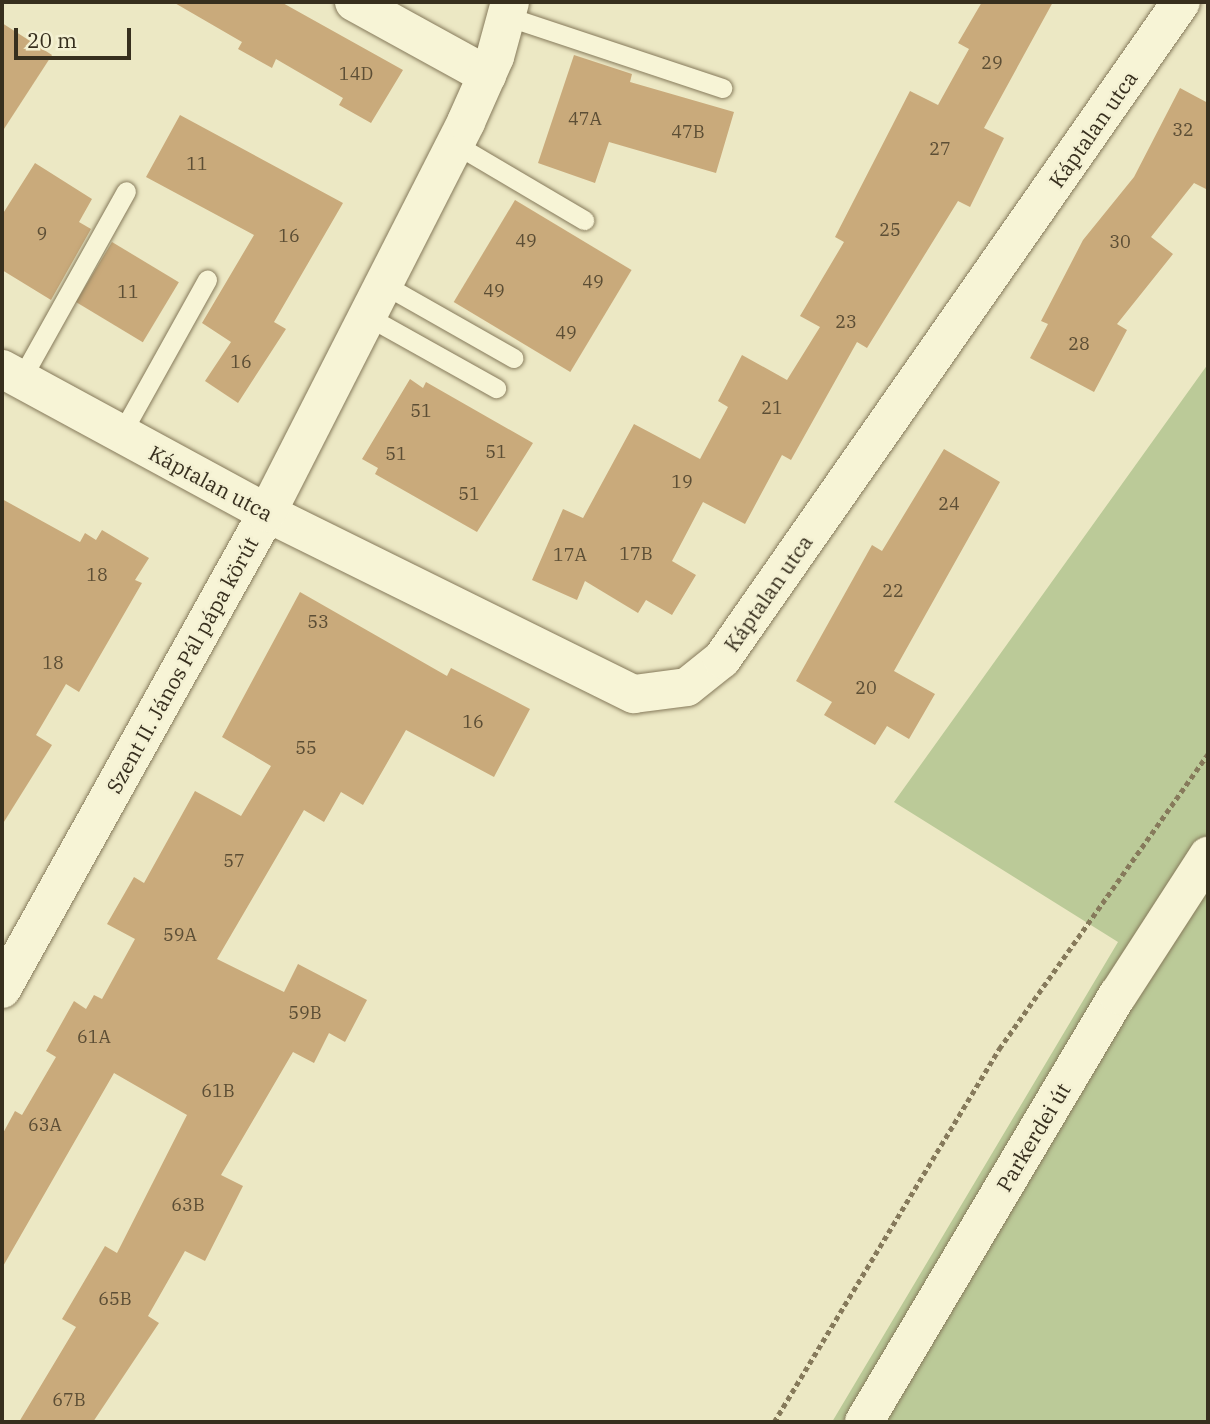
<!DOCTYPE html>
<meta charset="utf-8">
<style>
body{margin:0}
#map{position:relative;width:1210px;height:1424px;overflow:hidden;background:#ece8c4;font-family:"IBM Plex Serif",serif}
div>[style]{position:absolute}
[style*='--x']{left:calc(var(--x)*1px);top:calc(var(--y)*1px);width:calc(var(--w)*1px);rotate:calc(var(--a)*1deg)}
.green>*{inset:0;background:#bbca98}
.building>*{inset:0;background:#c9aa7b;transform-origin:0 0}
.path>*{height:4.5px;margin-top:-2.25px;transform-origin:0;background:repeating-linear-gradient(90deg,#867a5b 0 5px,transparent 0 8.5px)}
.roads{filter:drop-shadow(0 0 2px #867a5b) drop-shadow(0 0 2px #867a5b)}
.lane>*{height:19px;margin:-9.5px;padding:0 9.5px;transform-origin:9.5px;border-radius:9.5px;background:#f7f4d6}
.street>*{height:38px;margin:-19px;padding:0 19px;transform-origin:19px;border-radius:19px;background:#f7f4d6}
span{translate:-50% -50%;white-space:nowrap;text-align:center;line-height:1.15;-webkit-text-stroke:5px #f4f1d3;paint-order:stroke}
.number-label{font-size:18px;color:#5c4e35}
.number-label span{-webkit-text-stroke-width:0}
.street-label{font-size:21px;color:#372f1e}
.frame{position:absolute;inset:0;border:4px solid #372f1e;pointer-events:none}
.scale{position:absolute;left:14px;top:28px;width:117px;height:32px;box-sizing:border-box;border:4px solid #372f1e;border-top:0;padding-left:9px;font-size:21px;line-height:24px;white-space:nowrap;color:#372f1e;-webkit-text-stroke:5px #f4f1d3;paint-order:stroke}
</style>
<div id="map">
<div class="green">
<i style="clip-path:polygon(1208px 364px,1208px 1422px,832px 1422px,1118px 942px,894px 802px)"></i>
</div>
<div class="building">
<i style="clip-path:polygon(173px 2px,281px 2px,403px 70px,371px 123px,339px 105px,343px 98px,276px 59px,272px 68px,238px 49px,242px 42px)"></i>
<i style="clip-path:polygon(982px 2px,1053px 2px,984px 128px,1004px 138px,970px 207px,958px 201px,867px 348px,857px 342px,791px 460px,782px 455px,745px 524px,703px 502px,672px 561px,696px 575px,672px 615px,646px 600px,638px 613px,585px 581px,577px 600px,532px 580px,563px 509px,583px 518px,634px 424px,700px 459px,728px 407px,718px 401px,742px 355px,787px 380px,820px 327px,800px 316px,844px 242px,835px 237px,910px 91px,938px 105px,969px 49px,958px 43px)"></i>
<i style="clip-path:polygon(2px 23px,52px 55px,2px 132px)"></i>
<i style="clip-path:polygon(574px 55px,632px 74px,630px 82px,734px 112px,716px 173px,609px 142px,595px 183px,538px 163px)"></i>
<i style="clip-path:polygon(1180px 88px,1208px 103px,1208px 190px,1194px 183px,1151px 237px,1173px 254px,1117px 324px,1127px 330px,1094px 392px,1030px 358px,1048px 324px,1041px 321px,1083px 240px,1134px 177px)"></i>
<i style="clip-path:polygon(180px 115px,343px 203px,274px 322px,286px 329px,238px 403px,205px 381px,231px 342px,202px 323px,254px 235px,146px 177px)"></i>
<i style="clip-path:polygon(35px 163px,92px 199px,79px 222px,91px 229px,51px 300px,2px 270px,2px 215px)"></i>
<i style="left:515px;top:200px;width:136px;height:119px;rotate:31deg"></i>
<i style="left:112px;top:242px;width:78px;height:70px;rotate:31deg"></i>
<i style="clip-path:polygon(410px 379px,423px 388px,426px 382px,533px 443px,477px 532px,375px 474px,378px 468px,362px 459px)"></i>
<i style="clip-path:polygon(944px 449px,1000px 482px,894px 671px,935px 694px,909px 739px,887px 726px,875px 745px,824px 715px,832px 702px,796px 681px,872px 545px,882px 551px)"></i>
<i style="clip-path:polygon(2px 499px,80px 542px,85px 533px,96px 540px,102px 530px,149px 558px,135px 580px,142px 583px,79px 692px,66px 684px,36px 735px,52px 745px,2px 825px)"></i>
<i style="clip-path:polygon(300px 592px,447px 676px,451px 668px,530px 709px,494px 777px,406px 730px,363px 805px,341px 792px,324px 822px,304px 810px,217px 959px,284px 992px,298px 964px,367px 1000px,345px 1042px,329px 1033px,314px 1063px,293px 1052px,221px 1175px,243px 1186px,205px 1261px,185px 1251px,148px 1316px,159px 1323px,93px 1422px,19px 1422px,76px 1327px,62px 1319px,105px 1246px,117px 1253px,187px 1115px,114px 1073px,2px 1268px,2px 1135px,15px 1111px,22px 1115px,56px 1057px,46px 1051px,74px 1001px,86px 1009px,94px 995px,102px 999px,135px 939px,107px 924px,134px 877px,144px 883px,195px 791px,241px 816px,271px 766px,222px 737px)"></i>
</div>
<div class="path">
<i style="--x:774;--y:1422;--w:436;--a:-58.9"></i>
<i style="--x:999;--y:1049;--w:362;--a:-54.7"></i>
</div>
<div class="roads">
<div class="lane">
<i style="--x:506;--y:16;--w:228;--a:18.4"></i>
<i style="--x:455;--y:144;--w:150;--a:30.5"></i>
<i style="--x:383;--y:284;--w:150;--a:29.6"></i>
<i style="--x:367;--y:316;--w:148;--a:29.2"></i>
<i style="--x:21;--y:379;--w:215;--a:-60.8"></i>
<i style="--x:120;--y:436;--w:179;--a:-60.9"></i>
</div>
<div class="street">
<i style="--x:354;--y:2;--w:152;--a:28.8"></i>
<i style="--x:2;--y:369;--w:302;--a:28.5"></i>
<i style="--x:267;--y:513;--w:409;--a:26.3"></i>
<i style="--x:634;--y:694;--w:53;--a:-7.5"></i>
<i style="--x:687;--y:687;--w:45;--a:-38.7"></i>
<i style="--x:722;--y:659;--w:801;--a:-55.06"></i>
<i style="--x:2;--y:989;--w:545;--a:-60.89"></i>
<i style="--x:267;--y:513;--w:439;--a:-63"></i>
<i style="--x:466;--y:122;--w:71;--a:-66"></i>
<i style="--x:495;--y:57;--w:57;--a:-74.7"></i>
<i style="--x:864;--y:1422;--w:497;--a:-59.3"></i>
<i style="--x:1118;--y:995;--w:166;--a:-57.1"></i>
</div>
</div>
<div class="number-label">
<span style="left:992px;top:63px">29</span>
<span style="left:356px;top:74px">14D</span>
<span style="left:585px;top:119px">47A</span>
<span style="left:1183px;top:130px">32</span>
<span style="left:688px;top:132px">47B</span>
<span style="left:940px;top:149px">27</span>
<span style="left:197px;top:164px">11</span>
<span style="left:890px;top:230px">25</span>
<span style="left:42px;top:234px">9</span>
<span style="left:289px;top:236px">16</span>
<span style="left:526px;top:241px">49</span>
<span style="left:1120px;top:242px">30</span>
<span style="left:593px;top:282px">49</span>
<span style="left:494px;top:291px">49</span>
<span style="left:128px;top:292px">11</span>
<span style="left:846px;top:322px">23</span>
<span style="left:566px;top:333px">49</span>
<span style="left:1079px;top:344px">28</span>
<span style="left:241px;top:362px">16</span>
<span style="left:772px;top:408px">21</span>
<span style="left:421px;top:411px">51</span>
<span style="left:496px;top:452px">51</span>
<span style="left:396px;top:454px">51</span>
<span style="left:682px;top:482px">19</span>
<span style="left:469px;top:494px">51</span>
<span style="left:949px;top:504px">24</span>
<span style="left:636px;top:554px">17B</span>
<span style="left:570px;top:555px">17A</span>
<span style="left:97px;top:575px">18</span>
<span style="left:893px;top:591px">22</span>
<span style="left:318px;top:622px">53</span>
<span style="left:53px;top:663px">18</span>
<span style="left:866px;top:688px">20</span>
<span style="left:473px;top:722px">16</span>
<span style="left:306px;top:748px">55</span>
<span style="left:234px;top:861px">57</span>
<span style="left:180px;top:935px">59A</span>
<span style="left:305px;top:1013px">59B</span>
<span style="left:94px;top:1037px">61A</span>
<span style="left:218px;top:1091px">61B</span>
<span style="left:45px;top:1125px">63A</span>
<span style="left:188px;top:1205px">63B</span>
<span style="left:115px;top:1299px">65B</span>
<span style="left:69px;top:1400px">67B</span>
</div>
<div class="street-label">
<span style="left:1093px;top:129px;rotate:-55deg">Káptalan utca</span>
<span style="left:211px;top:483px;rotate:28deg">Káptalan utca</span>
<span style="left:768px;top:593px;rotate:-55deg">Káptalan utca</span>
<span style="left:182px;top:665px;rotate:-61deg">Szent II. János Pál pápa körút</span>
<span style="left:1033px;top:1137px;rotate:-59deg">Parkerdei út</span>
</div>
<div class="frame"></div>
<div class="scale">20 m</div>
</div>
